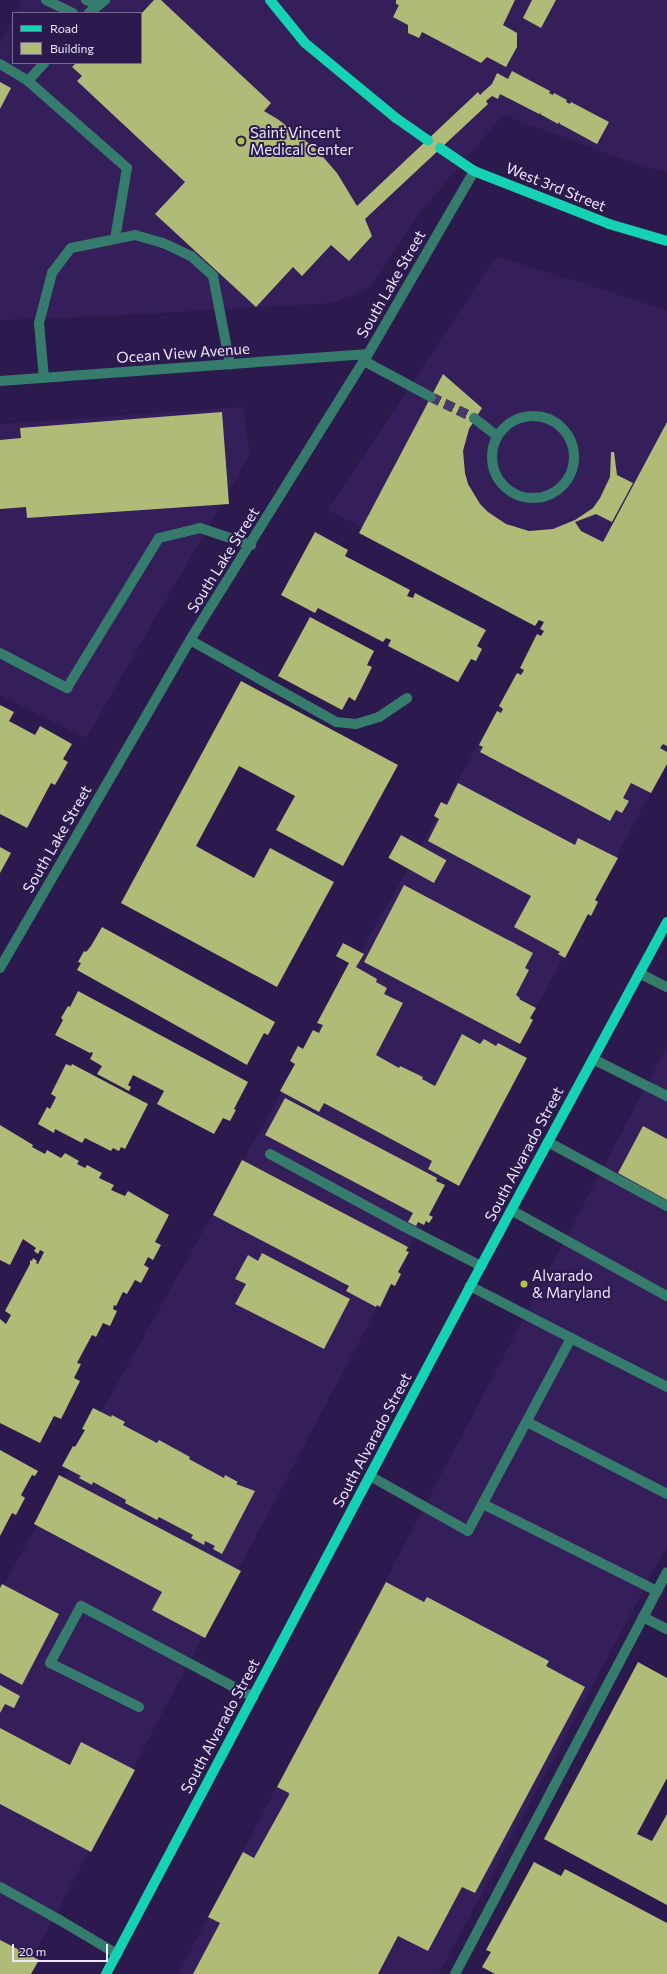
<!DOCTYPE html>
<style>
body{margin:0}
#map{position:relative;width:667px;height:1974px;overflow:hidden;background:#2c194d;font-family:Commissioner,sans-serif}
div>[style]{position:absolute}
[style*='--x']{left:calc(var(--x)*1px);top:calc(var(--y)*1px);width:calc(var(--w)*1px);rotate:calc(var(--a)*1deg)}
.built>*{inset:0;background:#341f5a}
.building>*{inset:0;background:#b0bb77;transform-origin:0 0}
.minor-tunnel>*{height:10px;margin-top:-5px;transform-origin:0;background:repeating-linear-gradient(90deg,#493867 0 10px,transparent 0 15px)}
.minor>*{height:10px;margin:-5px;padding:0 5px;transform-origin:5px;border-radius:5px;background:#367c6c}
.minor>.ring{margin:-5px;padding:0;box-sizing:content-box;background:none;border:10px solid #367c6c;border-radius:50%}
.major>*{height:10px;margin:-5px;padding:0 5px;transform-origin:5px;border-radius:5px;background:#15d2b2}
.dots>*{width:11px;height:11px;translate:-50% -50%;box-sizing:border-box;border:2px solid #2c194d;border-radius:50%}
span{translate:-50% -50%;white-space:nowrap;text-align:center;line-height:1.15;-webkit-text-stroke:4px #2c194d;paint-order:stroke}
.poi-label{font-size:15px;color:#ece7fb}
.left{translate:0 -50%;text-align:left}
.street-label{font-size:15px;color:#ece7fb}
.legend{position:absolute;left:12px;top:12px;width:130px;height:52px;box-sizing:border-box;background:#2c194d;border:1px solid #796b93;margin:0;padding:5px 7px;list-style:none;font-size:12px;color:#ece7fb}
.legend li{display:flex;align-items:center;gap:8px;height:20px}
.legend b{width:20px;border:1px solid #796b93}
.scale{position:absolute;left:12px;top:1944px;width:96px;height:18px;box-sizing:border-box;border:2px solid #ece7fb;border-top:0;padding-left:5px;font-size:12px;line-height:14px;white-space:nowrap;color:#ece7fb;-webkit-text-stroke:3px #2c194d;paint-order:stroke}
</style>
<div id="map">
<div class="built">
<i style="clip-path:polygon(22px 0,667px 0,667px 172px,643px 167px,503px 115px,419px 214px,371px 287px,334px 303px,107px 316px,0 320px,0 44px,13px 18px,13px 63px,141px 63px,141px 13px,16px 13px)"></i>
<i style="clip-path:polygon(496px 256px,667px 310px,667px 761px,24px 1974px,0 1974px,0 1591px,546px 624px,328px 510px)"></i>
<i style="clip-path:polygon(243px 407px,250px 455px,86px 738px,0 695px,0 424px)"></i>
<i style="clip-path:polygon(667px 1046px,667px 1546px,439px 1974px,178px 1974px)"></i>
</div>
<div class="building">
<i style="clip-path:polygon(154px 0,161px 0,271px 103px,264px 111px,279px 120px,317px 150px,337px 173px,357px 206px,478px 92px,480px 95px,483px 92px,492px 84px,497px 73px,508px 79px,512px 71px,550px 91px,549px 93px,553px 95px,554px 93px,567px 100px,566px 102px,570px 104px,571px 102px,609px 122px,597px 144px,560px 124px,559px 122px,558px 124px,540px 114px,542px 112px,539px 114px,500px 94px,498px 99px,492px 96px,486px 101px,488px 104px,365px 219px,372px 236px,349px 261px,331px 245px,302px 276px,293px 267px,256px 307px,155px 214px,185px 182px,77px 81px,82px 76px,72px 67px,76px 63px,141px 63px,141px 14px)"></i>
<i style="clip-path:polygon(396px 0,515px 0,503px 25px,517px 33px,517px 47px,506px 67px,487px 57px,481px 63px,422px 32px,419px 38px,408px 33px,408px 25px,393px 17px,399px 5px,396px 4px)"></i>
<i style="clip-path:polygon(532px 0,556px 0,541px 28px,523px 18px)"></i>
<i style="clip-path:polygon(0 82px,11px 88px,0 109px)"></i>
<i style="clip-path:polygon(443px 374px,482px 408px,469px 429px,463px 451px,465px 473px,468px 484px,480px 504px,488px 512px,506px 524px,519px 528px,529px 531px,553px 529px,575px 520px,593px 508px,600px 498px,610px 477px,611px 452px,614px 452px,617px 475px,633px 483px,612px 522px,596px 514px,575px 522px,581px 531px,603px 542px,667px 422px,667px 746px,663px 744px,660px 748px,667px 752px,667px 764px,651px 793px,631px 783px,623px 798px,629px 801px,622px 813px,616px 810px,610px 821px,480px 752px,483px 747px,479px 745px,497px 711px,501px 713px,503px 709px,499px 706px,517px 673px,521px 675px,524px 670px,520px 668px,537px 634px,541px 636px,544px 631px,540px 629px,544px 622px,539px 620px,535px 626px,359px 533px)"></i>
<i style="clip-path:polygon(222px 412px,229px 504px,27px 518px,26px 507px,0 509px,0 440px,21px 438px,20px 428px)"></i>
<i style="clip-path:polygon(315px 532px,348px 550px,345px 556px,410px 590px,407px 596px,413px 598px,415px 593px,486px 630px,477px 646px,482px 649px,476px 661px,471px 659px,458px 682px,388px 646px,391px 640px,386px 638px,383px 642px,318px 608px,315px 613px,281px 595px)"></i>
<i style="clip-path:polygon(310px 617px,374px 651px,367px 665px,372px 667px,355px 701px,349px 697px,342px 710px,278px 676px)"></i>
<i style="clip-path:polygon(241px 681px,398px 765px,343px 866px,276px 830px,295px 796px,239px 766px,196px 846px,254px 878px,270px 848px,334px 882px,277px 987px,121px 903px)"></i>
<i style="clip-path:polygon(0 705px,14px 712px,9px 721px,35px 735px,40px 726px,72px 744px,63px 759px,68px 762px,55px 785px,51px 783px,27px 828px,0 814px)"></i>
<i style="clip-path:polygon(458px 783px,575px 845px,578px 838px,618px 858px,595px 900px,598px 902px,591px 916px,588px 914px,565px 958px,558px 954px,560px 952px,514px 927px,531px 896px,428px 841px,439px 819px,434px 816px,441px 802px,447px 805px)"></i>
<i style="left:401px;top:835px;width:52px;height:26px;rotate:29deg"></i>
<i style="clip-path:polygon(0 847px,11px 853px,0 873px)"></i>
<i style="clip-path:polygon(404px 885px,533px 953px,525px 968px,529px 970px,516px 995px,520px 998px,519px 999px,536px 1008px,530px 1018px,533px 1020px,520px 1044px,364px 962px)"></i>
<i style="clip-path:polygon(102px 927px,275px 1022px,268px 1035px,264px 1033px,247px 1065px,77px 970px,81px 963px,78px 962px,84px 951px,86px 952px,91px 946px)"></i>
<i style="clip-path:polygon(343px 943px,364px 954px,356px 967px,377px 979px,376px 982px,387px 988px,384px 994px,403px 1003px,376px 1055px,399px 1068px,400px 1066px,423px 1077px,422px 1079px,435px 1086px,462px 1034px,480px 1044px,484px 1039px,496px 1046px,498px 1043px,527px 1058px,459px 1186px,428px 1169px,432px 1161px,324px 1103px,319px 1112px,280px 1091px,295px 1064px,290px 1061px,298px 1046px,303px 1049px,313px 1030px,319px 1033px,323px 1025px,317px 1023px,349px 963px,336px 956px)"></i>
<i style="clip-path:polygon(78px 991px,248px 1082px,234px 1109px,236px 1110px,230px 1121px,223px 1118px,214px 1134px,157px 1104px,164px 1091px,133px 1075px,128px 1085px,131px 1087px,129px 1091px,97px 1074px,102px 1066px,90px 1059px,93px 1053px,91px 1052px,90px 1053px,55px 1035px,63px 1020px,61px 1018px,68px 1006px,70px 1007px)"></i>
<i style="clip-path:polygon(66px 1064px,71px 1066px,72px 1064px,148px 1104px,125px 1149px,121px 1147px,119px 1151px,113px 1148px,111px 1151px,85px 1138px,82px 1143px,55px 1129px,54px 1133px,38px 1124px,47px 1107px,50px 1109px,56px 1097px,51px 1094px)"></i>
<i style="clip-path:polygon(285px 1098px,437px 1178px,436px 1181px,445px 1185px,429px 1215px,433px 1217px,429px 1223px,426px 1221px,424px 1225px,418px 1222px,416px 1226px,408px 1222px,413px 1213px,265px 1135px)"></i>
<i style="clip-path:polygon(0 1125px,33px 1145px,32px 1147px,45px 1154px,47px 1150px,61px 1158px,65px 1153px,79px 1161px,77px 1164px,85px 1168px,87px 1165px,102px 1173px,99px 1178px,114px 1185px,111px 1190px,125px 1196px,128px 1191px,169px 1215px,155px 1242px,161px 1245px,153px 1260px,148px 1257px,144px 1265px,149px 1268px,141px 1283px,135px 1280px,127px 1294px,123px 1292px,116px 1306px,114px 1305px,113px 1309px,117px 1311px,110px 1326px,103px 1323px,96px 1337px,92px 1335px,77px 1363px,81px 1364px,74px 1378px,80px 1381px,61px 1419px,54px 1416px,40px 1443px,0 1423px,0 1319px,6px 1324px,11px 1315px,5px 1311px,30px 1264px,30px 1260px,32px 1261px,33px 1258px,37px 1261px,36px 1263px,38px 1264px,44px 1252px,40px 1250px,38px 1254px,34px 1251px,36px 1248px,23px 1239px,10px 1265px,0 1260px)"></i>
<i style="clip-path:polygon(643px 1126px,667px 1139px,667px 1200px,618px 1173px)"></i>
<i style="clip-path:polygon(242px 1160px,408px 1247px,406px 1251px,409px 1252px,398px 1272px,401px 1274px,395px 1286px,391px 1284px,380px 1307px,377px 1305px,376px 1307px,346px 1291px,349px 1286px,213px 1215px)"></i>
<i style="clip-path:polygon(262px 1253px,350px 1299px,324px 1349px,235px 1304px,246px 1284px,235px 1279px,248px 1255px,258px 1261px)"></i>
<i style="clip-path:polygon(93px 1408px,111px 1417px,112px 1415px,125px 1422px,123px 1425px,157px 1443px,159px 1440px,190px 1457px,189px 1459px,224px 1478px,225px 1475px,238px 1482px,236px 1484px,255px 1491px,222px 1554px,213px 1549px,215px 1546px,205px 1541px,204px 1545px,191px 1538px,193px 1535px,159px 1517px,157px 1520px,125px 1503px,126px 1500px,93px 1482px,92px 1485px,79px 1478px,81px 1476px,62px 1466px,73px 1446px,75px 1447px,85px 1430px,82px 1429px)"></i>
<i style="clip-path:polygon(0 1450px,38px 1471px,35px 1476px,32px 1475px,21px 1495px,25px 1498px,16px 1515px,12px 1513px,0 1536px)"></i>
<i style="clip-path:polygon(59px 1475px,241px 1571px,205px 1638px,152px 1610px,162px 1592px,34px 1524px)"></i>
<i style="clip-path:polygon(386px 1582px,424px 1602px,427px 1597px,549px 1661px,546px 1666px,585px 1687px,475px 1893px,462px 1887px,428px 1951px,398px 1936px,378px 1974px,193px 1974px,220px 1923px,208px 1917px,243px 1852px,254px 1858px,289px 1795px,289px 1793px,277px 1787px)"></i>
<i style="clip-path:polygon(2px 1584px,59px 1614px,22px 1685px,0 1673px,0 1588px)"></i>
<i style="clip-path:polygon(638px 1662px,667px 1678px,667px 1778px,637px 1834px,652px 1841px,667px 1814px,667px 1905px,544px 1839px)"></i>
<i style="clip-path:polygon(0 1685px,20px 1696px,14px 1708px,5px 1704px,0 1713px)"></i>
<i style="clip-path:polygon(0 1728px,70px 1765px,81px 1742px,135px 1770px,91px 1852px,0 1804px)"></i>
<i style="clip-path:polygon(534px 1862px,561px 1876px,565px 1869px,667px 1923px,667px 1974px,495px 1974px,482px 1967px,491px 1952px,486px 1950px)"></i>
<i style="clip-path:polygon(0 1940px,39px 1960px,31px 1974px,0 1974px)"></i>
</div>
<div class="minor-tunnel">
<i style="--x:431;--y:397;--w:48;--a:26"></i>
</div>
<div class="minor">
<i style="--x:46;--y:0;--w:30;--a:26"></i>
<i style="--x:86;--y:0;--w:12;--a:24"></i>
<i style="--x:89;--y:13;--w:21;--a:-39"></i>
<i style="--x:0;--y:64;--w:33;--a:31"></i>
<i style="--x:28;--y:81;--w:132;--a:41.3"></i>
<i style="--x:127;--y:168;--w:72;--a:99.6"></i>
<i style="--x:28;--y:81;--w:24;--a:-48"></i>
<i style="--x:364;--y:361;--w:76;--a:28.2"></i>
<i style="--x:44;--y:378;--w:55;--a:-95.2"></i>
<i style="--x:39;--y:323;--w:52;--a:-75.4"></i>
<i style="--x:52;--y:273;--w:31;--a:-53"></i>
<i style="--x:71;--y:248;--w:65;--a:-11.5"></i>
<i style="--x:135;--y:235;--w:29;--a:16"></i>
<i style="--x:163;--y:243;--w:31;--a:25"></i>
<i style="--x:191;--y:256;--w:30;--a:42"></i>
<i style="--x:213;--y:276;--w:90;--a:79.1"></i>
<i style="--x:0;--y:381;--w:369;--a:-4.2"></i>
<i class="ring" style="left:492px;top:416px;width:72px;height:72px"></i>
<i style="--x:474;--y:418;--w:29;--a:38"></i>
<i style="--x:190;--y:640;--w:167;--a:29.3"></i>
<i style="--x:336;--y:722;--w:20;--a:6"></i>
<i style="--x:356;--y:724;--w:24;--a:-17"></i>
<i style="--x:379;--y:717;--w:34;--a:-34"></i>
<i style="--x:0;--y:653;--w:76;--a:27.6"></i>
<i style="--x:67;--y:688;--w:176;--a:-58.5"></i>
<i style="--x:159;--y:538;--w:42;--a:-13.7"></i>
<i style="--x:200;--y:528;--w:54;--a:18.4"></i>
<i style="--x:0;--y:968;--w:379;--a:-59.9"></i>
<i style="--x:190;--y:640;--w:329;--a:-58.1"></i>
<i style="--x:364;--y:361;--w:220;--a:-59.9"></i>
<i style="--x:639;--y:973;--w:31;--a:27"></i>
<i style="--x:593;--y:1059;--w:83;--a:26.6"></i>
<i style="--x:548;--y:1142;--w:135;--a:28.3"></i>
<i style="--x:270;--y:1154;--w:151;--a:28.4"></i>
<i style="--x:403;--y:1226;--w:88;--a:27.1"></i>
<i style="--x:511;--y:1210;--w:178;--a:28.9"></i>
<i style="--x:571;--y:1338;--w:108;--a:27"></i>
<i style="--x:527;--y:1422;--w:157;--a:27.2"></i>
<i style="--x:370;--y:1476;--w:112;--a:29.3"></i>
<i style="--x:468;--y:1531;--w:219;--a:-61.9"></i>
<i style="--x:571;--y:1338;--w:114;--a:-152.8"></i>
<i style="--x:483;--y:1504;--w:195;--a:26.6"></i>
<i style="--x:643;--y:1617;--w:27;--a:27"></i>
<i style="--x:139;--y:1707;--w:99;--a:-153.7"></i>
<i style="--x:50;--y:1663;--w:65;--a:-61.5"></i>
<i style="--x:81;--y:1606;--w:195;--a:27.9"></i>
<i style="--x:0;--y:1887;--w:66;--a:28.9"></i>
<i style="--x:58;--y:1919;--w:69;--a:30.7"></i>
<i style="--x:455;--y:1974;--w:454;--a:-62.2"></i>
</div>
<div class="major">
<i style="--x:270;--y:0;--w:55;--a:50.9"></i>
<i style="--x:305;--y:43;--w:118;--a:39.5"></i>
<i style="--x:396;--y:118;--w:39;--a:35"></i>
<i style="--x:440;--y:148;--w:41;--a:34.1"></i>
<i style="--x:474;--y:171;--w:145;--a:21.4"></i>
<i style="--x:609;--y:224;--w:60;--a:16.3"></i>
<i style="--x:106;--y:1974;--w:801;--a:-62.09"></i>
<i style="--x:481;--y:1266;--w:391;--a:-61.6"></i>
</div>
<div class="dots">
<i style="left:241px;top:141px;background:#b2c34c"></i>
<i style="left:524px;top:1284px;background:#b2c34c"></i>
</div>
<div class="poi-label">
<span class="left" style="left:250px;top:141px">Saint Vincent<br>Medical Center</span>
<span class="left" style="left:532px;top:1284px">Alvarado<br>&amp; Maryland</span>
</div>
<div class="street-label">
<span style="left:556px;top:187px;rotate:22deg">West 3rd Street</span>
<span style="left:391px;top:284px;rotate:-60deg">South Lake Street</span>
<span style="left:183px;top:353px;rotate:-4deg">Ocean View Avenue</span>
<span style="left:223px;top:560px;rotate:-58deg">South Lake Street</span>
<span style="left:57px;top:839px;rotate:-60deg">South Lake Street</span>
<span style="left:524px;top:1154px;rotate:-62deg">South Alvarado Street</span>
<span style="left:372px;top:1440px;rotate:-62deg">South Alvarado Street</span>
<span style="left:220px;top:1726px;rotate:-62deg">South Alvarado Street</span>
</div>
<ul class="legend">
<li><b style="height:5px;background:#15d2b2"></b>Road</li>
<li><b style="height:11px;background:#b0bb77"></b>Building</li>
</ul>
<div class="scale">20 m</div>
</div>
